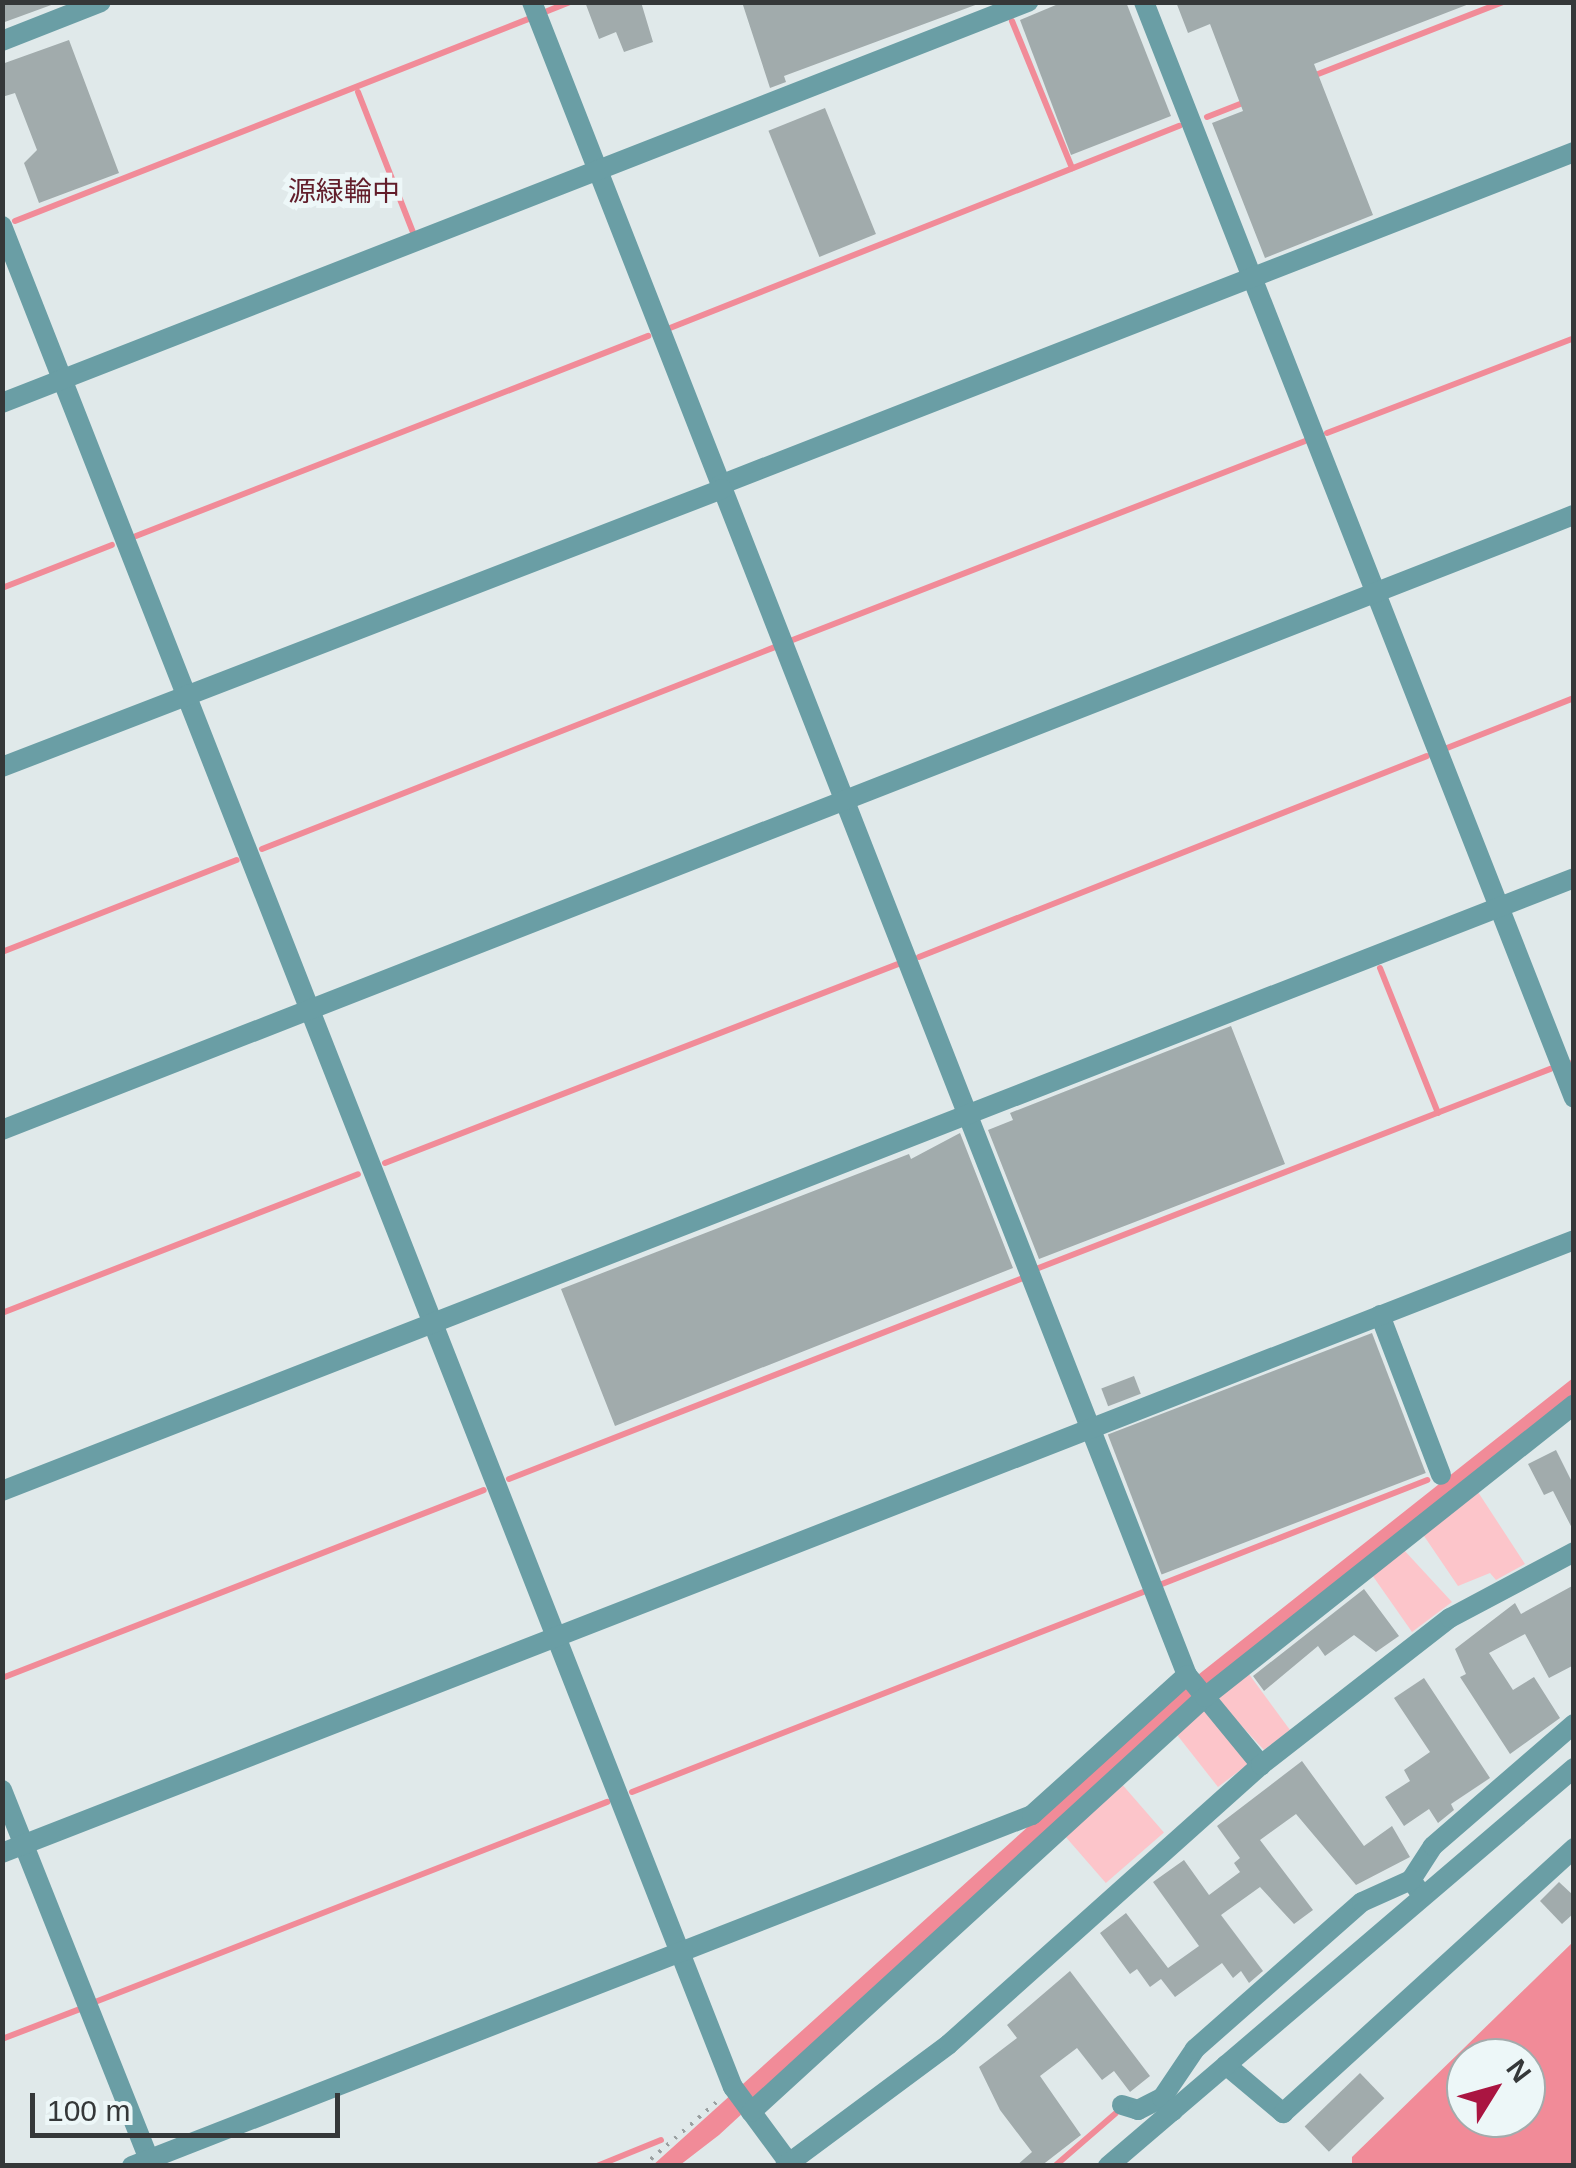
<!DOCTYPE html>
<meta charset="utf-8">
<style>
body{margin:0}
#map{position:relative;width:1576px;height:2168px;overflow:hidden;background:#e0e9ea;font-family:Helvetica,"Noto Sans JP",sans-serif}
div>[style]{position:absolute}
[style*='--x']{left:calc(var(--x)*1px);top:calc(var(--y)*1px);width:calc(var(--w)*1px);rotate:calc(var(--a)*1deg)}
.green>*{inset:0;background:#fcc5ca;transform-origin:0 0}
.water>*{inset:0;background:#f18b98}
.stream>*{height:6px;margin:-3px;padding:0 3px;transform-origin:3px;border-radius:3px;background:#f18b98}
.building>*{inset:0;background:#a1abac;transform-origin:0 0}
.path>*{height:4px;margin-top:-2px;transform-origin:0;background:repeating-linear-gradient(90deg,#9aa0a1 0 2.5px,transparent 0 10.5px)}
.minor>*{height:20px;margin:-10px;padding:0 10px;transform-origin:10px;border-radius:10px;background:#6a9ea5}
span{translate:-50% -50%;white-space:nowrap;text-align:center;line-height:1.15;-webkit-text-stroke:10px #edf7f8;paint-order:stroke}
.neighbourhood-label{font-size:28px;color:#621d2a}
.frame{position:absolute;inset:0;border:5px solid #353839;pointer-events:none}
.north{position:absolute;left:1446px;top:2038px;width:100px;height:100px;box-sizing:border-box;background:#edf7f8;border:2px solid #a3abac;border-radius:50%;rotate:53deg;font-size:28px;font-weight:700;line-height:40px;text-align:center;color:#353839}
.north::after{content:'';display:block;margin:auto;width:35px;height:45px;background:#aa1541;clip-path:polygon(50% 0,100% 100%,50% 72%,0 100%)}
.scale{position:absolute;left:30px;top:2093px;width:310px;height:45px;box-sizing:border-box;border:5px solid #353839;border-top:0;padding-left:12px;font-size:30px;line-height:35px;white-space:nowrap;color:#353839;-webkit-text-stroke:8px #edf7f8;paint-order:stroke}
</style>
<div id="map">
<div class="green">
<i style="clip-path:polygon(1478px 1492px,1525px 1564px,1496px 1580px,1490px 1573px,1458px 1586px,1422px 1533px)"></i>
<i style="clip-path:polygon(1403px 1549px,1452px 1602px,1412px 1632px,1370px 1572px)"></i>
<i style="clip-path:polygon(1246px 1670px,1290px 1730px,1264px 1750px,1213px 1695px)"></i>
<i style="clip-path:polygon(1204px 1704px,1247px 1756px,1247px 1765px,1218px 1787px,1174px 1731px)"></i>
<i style="left:1120px;top:1782px;width:67px;height:77px;rotate:49deg"></i>
</div>
<div class="water">
<i style="clip-path:polygon(1573px 1378px,1573px 1395px,1195px 1696px,719px 2135px,680px 2165px,652px 2166px,1184px 1686px)"></i>
<i style="clip-path:polygon(evenodd,1573px 1942px,1573px 2165px,1352px 2165px,1352px 2157px,1573px 1942px,1466px 2058px,1526px 2058px,1526px 2118px,1466px 2118px,1466px 2058px)"></i>
</div>
<div class="stream">
<i style="--x:545;--y:12;--w:27;--a:-22"></i>
<i style="--x:1012;--y:21;--w:159;--a:67.8"></i>
<i style="--x:1313;--y:76;--w:204;--a:-21.3"></i>
<i style="--x:358;--y:92;--w:154;--a:68.6"></i>
<i style="--x:1207;--y:117;--w:41;--a:-21.5"></i>
<i style="--x:15;--y:221;--w:554;--a:-21.48"></i>
<i style="--x:670;--y:328;--w:548;--a:-21.65"></i>
<i style="--x:1327;--y:433;--w:265;--a:-21"></i>
<i style="--x:136;--y:536;--w:550;--a:-21.34"></i>
<i style="--x:2;--y:588;--w:118;--a:-21.4"></i>
<i style="--x:790;--y:641;--w:552;--a:-21.22"></i>
<i style="--x:1447;--y:748;--w:136;--a:-21.5"></i>
<i style="--x:262;--y:849;--w:551;--a:-21.49"></i>
<i style="--x:2;--y:952;--w:252;--a:-21.4"></i>
<i style="--x:919;--y:957;--w:546;--a:-21.59"></i>
<i style="--x:1380;--y:968;--w:156;--a:68.2"></i>
<i style="--x:1573;--y:1062;--w:1;--a:0"></i>
<i style="--x:385;--y:1163;--w:550;--a:-21.2"></i>
<i style="--x:1036;--y:1269;--w:552;--a:-21.26"></i>
<i style="--x:2;--y:1313;--w:382;--a:-21.3"></i>
<i style="--x:509;--y:1479;--w:552;--a:-21.36"></i>
<i style="--x:1162;--y:1584;--w:285;--a:-21.4"></i>
<i style="--x:2;--y:1678;--w:517;--a:-21.31"></i>
<i style="--x:632;--y:1792;--w:549;--a:-21.37"></i>
<i style="--x:95;--y:2002;--w:550;--a:-21.34"></i>
<i style="--x:2;--y:2039;--w:84;--a:-21"></i>
<i style="--x:1056;--y:2165;--w:79;--a:-40.9"></i>
<i style="--x:597;--y:2166;--w:69;--a:-22.1"></i>
</div>
<div class="building">
<i style="clip-path:polygon(2px 2px,54px 2px,54px 4px,2px 23px)"></i>
<i style="clip-path:polygon(585px 2px,641px 2px,653px 42px,624px 52px,616px 32px,599px 39px)"></i>
<i style="clip-path:polygon(742px 2px,978px 2px,978px 4px,784px 76px,786px 82px,770px 88px)"></i>
<i style="clip-path:polygon(1063px 2px,1126px 2px,1171px 116px,1071px 155px,1020px 20px)"></i>
<i style="clip-path:polygon(1176px 2px,1469px 2px,1469px 4px,1314px 64px,1373px 215px,1265px 258px,1212px 123px,1243px 111px,1210px 24px,1188px 33px)"></i>
<i style="clip-path:polygon(69px 40px,119px 173px,39px 203px,24px 163px,37px 150px,15px 93px,2px 97px,2px 64px)"></i>
<i style="left:825px;top:108px;width:136px;height:61px;rotate:68deg"></i>
<i style="clip-path:polygon(1231px 1026px,1285px 1164px,1039px 1259px,988px 1130px,1013px 1120px,1010px 1113px)"></i>
<i style="clip-path:polygon(960px 1133px,1013px 1268px,615px 1426px,561px 1289px,909px 1154px,911px 1159px)"></i>
<i style="left:1372px;top:1333px;width:150px;height:283px;rotate:69deg"></i>
<i style="left:1134px;top:1376px;width:19px;height:35px;rotate:69deg"></i>
<i style="clip-path:polygon(1556px 1450px,1574px 1486px,1574px 1532px,1553px 1491px,1544px 1495px,1528px 1464px)"></i>
<i style="clip-path:polygon(1574px 1585px,1574px 1665px,1549px 1678px,1525px 1634px,1489px 1653px,1513px 1690px,1534px 1677px,1560px 1718px,1510px 1754px,1460px 1677px,1466px 1674px,1455px 1649px,1515px 1603px,1521px 1614px)"></i>
<i style="clip-path:polygon(1364px 1589px,1399px 1636px,1376px 1652px,1354px 1635px,1325px 1656px,1318px 1646px,1264px 1691px,1253px 1676px)"></i>
<i style="clip-path:polygon(1424px 1678px,1490px 1778px,1451px 1804px,1454px 1810px,1438px 1823px,1429px 1809px,1404px 1826px,1385px 1797px,1410px 1781px,1404px 1770px,1430px 1752px,1394px 1698px)"></i>
<i style="clip-path:polygon(1302px 1761px,1364px 1846px,1392px 1826px,1410px 1857px,1356px 1885px,1296px 1814px,1260px 1840px,1313px 1910px,1294px 1924px,1260px 1887px,1221px 1915px,1263px 1971px,1249px 1983px,1241px 1971px,1233px 1978px,1222px 1963px,1175px 1997px,1161px 1979px,1150px 1987px,1137px 1969px,1130px 1974px,1100px 1933px,1126px 1913px,1168px 1968px,1199px 1946px,1153px 1882px,1184px 1860px,1209px 1895px,1240px 1872px,1234px 1863px,1240px 1858px,1217px 1826px)"></i>
<i style="clip-path:polygon(1559px 1882px,1574px 1896px,1574px 1913px,1562px 1924px,1540px 1901px)"></i>
<i style="clip-path:polygon(1070px 1971px,1150px 2076px,1130px 2092px,1114px 2071px,1102px 2080px,1077px 2048px,1040px 2076px,1081px 2135px,1041px 2166px,1016px 2166px,1032px 2152px,1000px 2110px,979px 2067px,1017px 2038px,1007px 2025px)"></i>
<i style="left:1360px;top:2073px;width:35px;height:77px;rotate:46deg"></i>
</div>
<div class="path">
<i style="--x:643;--y:2166;--w:101;--a:-41"></i>
</div>
<div class="minor">
<i style="--x:532;--y:2;--w:1797;--a:68.62"></i>
<i style="--x:1187;--y:1675;--w:117;--a:50.6"></i>
<i style="--x:1144;--y:2;--w:1177;--a:68.58"></i>
<i style="--x:2;--y:41;--w:106;--a:-21.5"></i>
<i style="--x:2;--y:226;--w:1999;--a:68.56"></i>
<i style="--x:733;--y:2087;--w:94;--a:53.6"></i>
<i style="--x:2;--y:403;--w:1102;--a:-21.35"></i>
<i style="--x:720;--y:485;--w:917;--a:-21.3"></i>
<i style="--x:2;--y:767;--w:772;--a:-21.11"></i>
<i style="--x:2;--y:1130;--w:1688;--a:-21.37"></i>
<i style="--x:1380;--y:1315;--w:171;--a:69.1"></i>
<i style="--x:2;--y:1491;--w:1687;--a:-21.3"></i>
<i style="--x:2;--y:1790;--w:405;--a:68.3"></i>
<i style="--x:2;--y:1853;--w:1687;--a:-21.3"></i>
<i style="--x:1419;--y:1891;--w:14;--a:-126"></i>
<i style="--x:1411;--y:1880;--w:40;--a:-57.1"></i>
<i style="--x:1433;--y:1846;--w:186;--a:-40.9"></i>
<i style="--x:1226;--y:2065;--w:75;--a:40.1"></i>
<i style="--x:1283;--y:2113;--w:394;--a:-42.3"></i>
<i style="--x:1122;--y:2105;--w:17;--a:17"></i>
<i style="--x:1138;--y:2110;--w:27;--a:-27"></i>
<i style="--x:1173;--y:2111;--w:17;--a:-130"></i>
<i style="--x:1162;--y:2098;--w:59;--a:-56"></i>
<i style="--x:1195;--y:2049;--w:222;--a:-41.4"></i>
<i style="--x:1362;--y:1902;--w:54;--a:-24.2"></i>
<i style="--x:751;--y:2112;--w:615;--a:-42.43"></i>
<i style="--x:1205;--y:1697;--w:471;--a:-38.4"></i>
<i style="--x:132;--y:2166;--w:966;--a:-21.31"></i>
<i style="--x:1032;--y:1815;--w:209;--a:-42.1"></i>
<i style="--x:785;--y:2166;--w:204;--a:-36.6"></i>
<i style="--x:949;--y:2044;--w:419;--a:-41.8"></i>
<i style="--x:1261;--y:1765;--w:239;--a:-37.9"></i>
<i style="--x:1450;--y:1618;--w:140;--a:-28"></i>
<i style="--x:1108;--y:2166;--w:613;--a:-40.5"></i>
</div>
<div class="neighbourhood-label">
<span style="left:344px;top:192px">源緑輪中</span>
</div>
<div class="frame"></div>
<div class="north">N</div>
<div class="scale">100 m</div>
</div>
